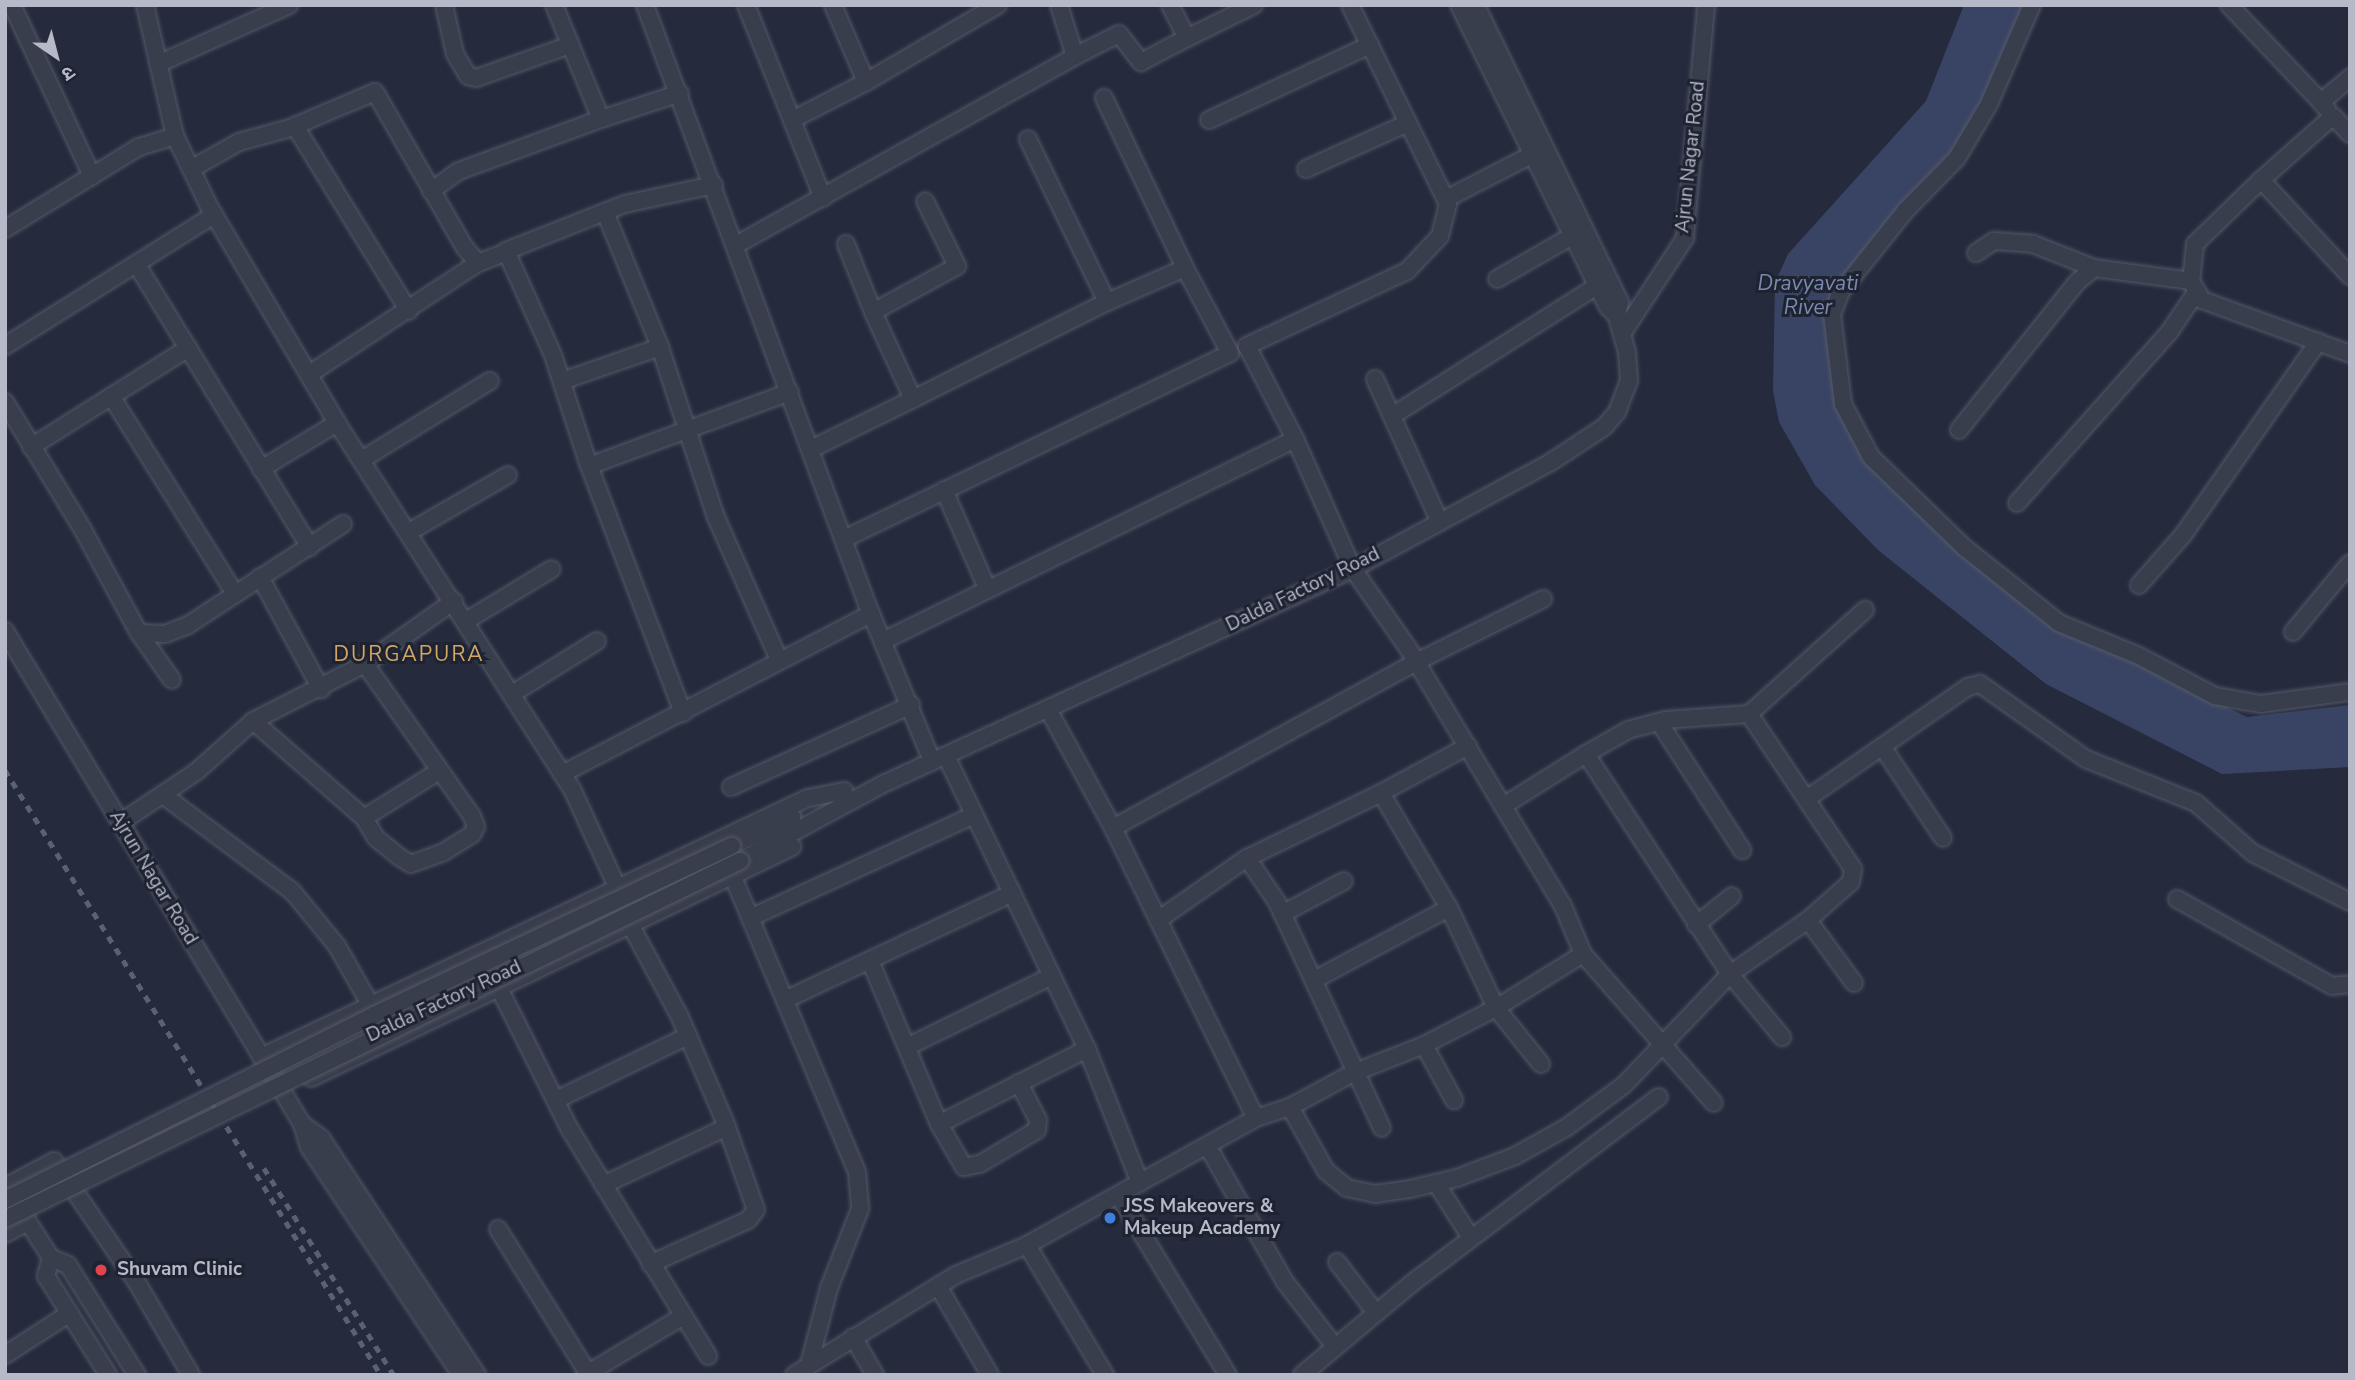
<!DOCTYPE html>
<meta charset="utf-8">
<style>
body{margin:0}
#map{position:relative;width:2355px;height:1380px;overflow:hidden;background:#252b3d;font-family:"Nunito Sans","Noto Sans Devanagari",sans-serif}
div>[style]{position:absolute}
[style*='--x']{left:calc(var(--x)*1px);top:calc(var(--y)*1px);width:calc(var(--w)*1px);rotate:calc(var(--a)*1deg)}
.water>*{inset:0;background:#394464}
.roads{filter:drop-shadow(0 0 2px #545968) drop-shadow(0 0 2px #545968)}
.minor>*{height:16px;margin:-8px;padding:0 8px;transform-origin:8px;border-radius:8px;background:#393e4d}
.rail>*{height:4.5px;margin-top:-2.25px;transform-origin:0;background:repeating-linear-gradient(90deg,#5b6174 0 7px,transparent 0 14px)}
.bridges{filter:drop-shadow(0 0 2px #545968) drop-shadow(0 0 2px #545968)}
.minor-bridge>*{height:16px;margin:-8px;padding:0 8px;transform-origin:8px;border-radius:8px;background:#393e4d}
.dots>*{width:19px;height:19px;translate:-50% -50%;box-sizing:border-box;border:4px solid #1e2332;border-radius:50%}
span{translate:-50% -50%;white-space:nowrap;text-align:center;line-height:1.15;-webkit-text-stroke:6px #1e2332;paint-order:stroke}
.street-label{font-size:19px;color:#b5b9c8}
.poi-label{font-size:19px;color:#b5b9c8;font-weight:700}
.left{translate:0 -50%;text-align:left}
.water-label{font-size:21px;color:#7d8aaf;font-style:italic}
.neighbourhood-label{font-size:21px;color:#d2a766;letter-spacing:2px}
.frame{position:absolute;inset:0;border:7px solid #b5b9c8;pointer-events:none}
.north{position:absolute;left:21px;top:21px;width:70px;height:70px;-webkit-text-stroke:5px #1e2332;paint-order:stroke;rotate:145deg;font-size:19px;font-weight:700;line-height:28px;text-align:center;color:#b5b9c8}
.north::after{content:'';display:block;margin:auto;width:24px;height:32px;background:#b5b9c8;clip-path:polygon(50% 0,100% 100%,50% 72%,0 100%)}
</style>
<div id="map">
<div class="water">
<i style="clip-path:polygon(1964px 5px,2033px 5px,1979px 131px,1841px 289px,1837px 390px,1874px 460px,2078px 635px,2247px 717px,2350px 705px,2350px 767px,2222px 774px,2046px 684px,1878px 550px,1815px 485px,1779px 422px,1773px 391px,1775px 283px,1788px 254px,1926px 101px)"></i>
</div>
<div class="roads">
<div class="minor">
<i style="--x:12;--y:5;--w:189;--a:64.9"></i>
<i style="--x:145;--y:5;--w:134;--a:77.1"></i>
<i style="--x:175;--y:136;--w:80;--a:64.1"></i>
<i style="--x:210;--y:208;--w:250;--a:59.4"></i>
<i style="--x:337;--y:423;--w:435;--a:57.3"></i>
<i style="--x:572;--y:789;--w:108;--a:65.3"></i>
<i style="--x:444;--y:5;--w:50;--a:77.3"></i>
<i style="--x:455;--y:54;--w:26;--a:59"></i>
<i style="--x:468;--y:76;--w:8;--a:14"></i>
<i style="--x:476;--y:78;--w:100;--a:-19.3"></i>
<i style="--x:554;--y:5;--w:123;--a:67.6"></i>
<i style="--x:601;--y:119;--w:83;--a:-18.2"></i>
<i style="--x:645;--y:5;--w:639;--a:69.66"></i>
<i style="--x:867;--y:604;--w:170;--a:67.5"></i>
<i style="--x:746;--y:5;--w:124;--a:68.2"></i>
<i style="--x:833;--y:5;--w:84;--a:66.8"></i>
<i style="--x:866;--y:82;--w:153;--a:-30.3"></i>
<i style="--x:1059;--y:5;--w:53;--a:72.6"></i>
<i style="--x:1075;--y:56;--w:49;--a:-26.6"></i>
<i style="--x:1119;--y:34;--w:36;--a:52"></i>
<i style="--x:1141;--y:62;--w:52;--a:-27.6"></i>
<i style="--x:1170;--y:5;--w:37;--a:63"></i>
<i style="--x:1187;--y:38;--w:75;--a:-26.2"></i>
<i style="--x:1350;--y:5;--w:222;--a:63.8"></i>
<i style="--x:1448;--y:204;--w:33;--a:104"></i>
<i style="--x:1440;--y:236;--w:48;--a:133.3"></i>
<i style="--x:1407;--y:271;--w:177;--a:154.9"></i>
<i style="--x:1247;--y:346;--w:105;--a:62.7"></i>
<i style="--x:1295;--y:439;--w:142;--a:66"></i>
<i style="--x:1353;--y:569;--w:96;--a:55.2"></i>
<i style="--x:1408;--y:648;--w:301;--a:59"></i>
<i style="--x:1563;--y:906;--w:52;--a:67.4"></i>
<i style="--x:1583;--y:954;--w:198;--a:48.7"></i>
<i style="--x:1459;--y:5;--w:335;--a:63.8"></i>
<i style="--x:1607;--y:306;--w:14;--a:45"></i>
<i style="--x:2032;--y:5;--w:108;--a:113.5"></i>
<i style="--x:1989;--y:104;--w:63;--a:120.7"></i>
<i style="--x:1957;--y:158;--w:73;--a:134.4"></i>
<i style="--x:1906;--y:210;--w:104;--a:128.7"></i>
<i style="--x:1841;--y:291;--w:25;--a:111"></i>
<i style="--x:1832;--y:314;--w:91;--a:83"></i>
<i style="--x:1843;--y:404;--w:60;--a:62.2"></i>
<i style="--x:1871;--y:457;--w:131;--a:44.1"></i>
<i style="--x:1965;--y:548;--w:120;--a:38.6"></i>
<i style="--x:2059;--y:623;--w:87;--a:22.4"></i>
<i style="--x:2139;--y:656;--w:86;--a:27.8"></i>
<i style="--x:2215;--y:696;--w:47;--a:9.9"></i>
<i style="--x:2261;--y:704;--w:90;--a:-7.7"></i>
<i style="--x:2229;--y:5;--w:134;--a:46.5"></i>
<i style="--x:158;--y:64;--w:144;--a:-24.2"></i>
<i style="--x:1104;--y:98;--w:188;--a:64.5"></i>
<i style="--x:2327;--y:109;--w:9;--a:-131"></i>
<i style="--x:2321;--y:102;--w:38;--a:-40"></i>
<i style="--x:1209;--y:120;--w:178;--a:-25"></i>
<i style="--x:295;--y:126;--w:217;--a:58.4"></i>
<i style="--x:191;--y:169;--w:55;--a:-29.4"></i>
<i style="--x:239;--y:142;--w:53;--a:-15.4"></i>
<i style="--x:290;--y:128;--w:92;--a:-23"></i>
<i style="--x:375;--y:92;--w:180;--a:60"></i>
<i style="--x:465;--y:248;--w:20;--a:49"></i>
<i style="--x:478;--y:263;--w:30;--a:-21"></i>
<i style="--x:1306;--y:169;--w:112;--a:-24.3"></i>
<i style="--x:2261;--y:180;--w:96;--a:-41.6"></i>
<i style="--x:2333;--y:116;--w:25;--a:47"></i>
<i style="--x:431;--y:191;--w:34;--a:-36"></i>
<i style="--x:459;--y:171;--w:151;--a:-20.1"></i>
<i style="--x:823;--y:198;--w:84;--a:-111.7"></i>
<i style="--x:792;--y:120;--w:83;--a:-27.2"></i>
<i style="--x:1446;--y:199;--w:98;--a:-27.3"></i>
<i style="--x:605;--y:212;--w:146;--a:67.8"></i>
<i style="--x:5;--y:229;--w:157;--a:-31.5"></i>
<i style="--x:139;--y:147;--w:38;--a:-17"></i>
<i style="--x:846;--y:244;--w:73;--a:68.3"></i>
<i style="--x:736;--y:245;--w:388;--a:-29.1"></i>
<i style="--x:1976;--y:253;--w:22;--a:-34"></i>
<i style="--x:1994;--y:241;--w:39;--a:4"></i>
<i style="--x:2033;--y:244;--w:66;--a:21.5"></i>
<i style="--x:137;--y:265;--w:331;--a:58.5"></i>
<i style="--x:2350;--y:276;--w:131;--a:-132.8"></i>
<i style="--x:2261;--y:180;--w:92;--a:135.9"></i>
<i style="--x:2195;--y:244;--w:37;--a:96"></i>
<i style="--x:2191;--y:281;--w:22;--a:60"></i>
<i style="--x:2202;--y:300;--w:158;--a:20"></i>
<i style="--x:1497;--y:279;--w:86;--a:-29.8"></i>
<i style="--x:1622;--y:334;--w:115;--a:-56.7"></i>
<i style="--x:1685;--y:238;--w:234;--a:-84.8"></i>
<i style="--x:5;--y:346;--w:247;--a:-32.1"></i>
<i style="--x:311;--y:373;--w:200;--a:-33.4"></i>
<i style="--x:1375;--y:379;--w:157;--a:65.6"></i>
<i style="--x:562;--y:381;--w:104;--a:-19.1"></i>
<i style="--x:660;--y:347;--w:179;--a:71.8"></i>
<i style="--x:716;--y:517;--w:156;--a:66.2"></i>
<i style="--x:111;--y:396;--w:234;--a:57.9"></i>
<i style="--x:913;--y:399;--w:217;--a:-26.6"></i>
<i style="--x:1107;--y:302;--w:181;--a:-115.9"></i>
<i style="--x:5;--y:402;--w:150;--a:58.6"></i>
<i style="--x:83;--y:530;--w:117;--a:61.5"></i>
<i style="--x:139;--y:633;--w:57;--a:54.9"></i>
<i style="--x:1392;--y:416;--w:243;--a:-32.4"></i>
<i style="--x:1959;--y:430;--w:189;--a:-51.4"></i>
<i style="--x:2077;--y:282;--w:22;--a:-39"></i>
<i style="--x:2094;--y:268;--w:98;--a:7.6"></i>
<i style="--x:31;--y:447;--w:186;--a:-32.2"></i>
<i style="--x:811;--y:449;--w:114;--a:-26.1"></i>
<i style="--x:913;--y:399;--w:96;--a:-114.7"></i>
<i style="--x:873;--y:312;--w:96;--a:-28.7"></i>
<i style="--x:957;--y:266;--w:72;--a:-116.2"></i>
<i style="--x:363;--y:459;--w:149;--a:-31.6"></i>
<i style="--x:589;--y:466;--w:117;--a:-108"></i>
<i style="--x:553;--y:355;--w:114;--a:-114.3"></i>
<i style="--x:506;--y:251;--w:128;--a:-21.6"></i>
<i style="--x:625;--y:204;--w:91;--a:-12.1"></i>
<i style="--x:261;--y:469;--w:89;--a:-31.2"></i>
<i style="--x:944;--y:490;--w:107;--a:66.3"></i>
<i style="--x:2017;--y:503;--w:230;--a:-48.3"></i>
<i style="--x:2170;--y:331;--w:48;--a:-56"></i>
<i style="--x:409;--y:532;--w:114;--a:-29.9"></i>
<i style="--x:844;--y:539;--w:428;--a:-25.7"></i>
<i style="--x:1230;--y:353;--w:96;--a:-117.9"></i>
<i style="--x:1185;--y:268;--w:85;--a:156.4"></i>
<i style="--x:260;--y:577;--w:128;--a:61.4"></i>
<i style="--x:2139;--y:585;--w:67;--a:-48.7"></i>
<i style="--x:2183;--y:535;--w:236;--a:-55"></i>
<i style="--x:466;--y:621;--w:100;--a:-31.2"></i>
<i style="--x:5;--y:631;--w:576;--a:58.93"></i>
<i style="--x:302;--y:1124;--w:24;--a:73"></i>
<i style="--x:309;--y:1147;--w:274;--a:56.3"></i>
<i style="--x:2293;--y:632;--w:89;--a:-50.4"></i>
<i style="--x:139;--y:633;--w:26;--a:2"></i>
<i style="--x:165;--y:634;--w:25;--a:-21"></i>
<i style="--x:188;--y:625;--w:185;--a:-33.1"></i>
<i style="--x:883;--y:641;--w:459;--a:-26.1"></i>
<i style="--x:512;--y:694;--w:100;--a:-31.9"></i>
<i style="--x:1049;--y:711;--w:133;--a:61.3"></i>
<i style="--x:1113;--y:828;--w:323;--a:63.8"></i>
<i style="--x:683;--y:713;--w:264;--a:-110.8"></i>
<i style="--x:589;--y:466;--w:214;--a:-20.2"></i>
<i style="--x:1749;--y:714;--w:156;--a:-41.9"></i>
<i style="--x:253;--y:721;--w:147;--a:41.1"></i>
<i style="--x:364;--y:818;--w:23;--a:59"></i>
<i style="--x:376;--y:838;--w:28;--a:39"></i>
<i style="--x:398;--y:856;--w:15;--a:32"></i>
<i style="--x:411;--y:864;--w:33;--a:-20"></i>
<i style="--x:442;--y:853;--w:36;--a:-32"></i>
<i style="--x:472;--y:834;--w:8;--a:-60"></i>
<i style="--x:476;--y:827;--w:12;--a:-110"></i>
<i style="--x:472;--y:816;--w:186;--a:-125.1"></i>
<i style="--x:1659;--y:722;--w:153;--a:57"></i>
<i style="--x:1468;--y:746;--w:99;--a:151.6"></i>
<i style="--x:1381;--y:793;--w:134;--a:59.4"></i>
<i style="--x:1449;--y:908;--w:110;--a:64.8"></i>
<i style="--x:1496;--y:1008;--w:72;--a:51.2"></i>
<i style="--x:1883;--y:748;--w:108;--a:56.3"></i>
<i style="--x:1586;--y:754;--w:48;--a:-29.7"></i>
<i style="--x:1628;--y:730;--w:38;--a:-15"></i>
<i style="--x:1665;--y:720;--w:84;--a:-4.1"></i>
<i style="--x:1749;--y:714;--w:187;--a:56.1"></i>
<i style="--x:1853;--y:869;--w:13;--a:99"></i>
<i style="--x:1851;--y:882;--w:57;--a:138.5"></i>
<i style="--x:946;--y:756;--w:325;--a:64.3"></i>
<i style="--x:1087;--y:1049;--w:144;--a:68.4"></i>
<i style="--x:562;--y:774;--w:348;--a:-27.4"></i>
<i style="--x:731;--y:787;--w:198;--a:-24.5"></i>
<i style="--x:1381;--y:793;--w:149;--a:154.1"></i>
<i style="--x:1247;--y:858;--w:53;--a:55.7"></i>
<i style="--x:1277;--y:902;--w:249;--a:65.1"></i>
<i style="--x:163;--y:795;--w:161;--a:36.7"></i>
<i style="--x:292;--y:891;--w:71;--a:50.7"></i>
<i style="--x:337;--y:946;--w:67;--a:60.4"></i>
<i style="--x:1808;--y:798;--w:195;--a:-34.8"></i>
<i style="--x:1968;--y:687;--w:12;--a:-14"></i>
<i style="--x:1980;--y:684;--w:130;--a:35.3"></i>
<i style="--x:2086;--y:759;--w:118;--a:21.8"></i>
<i style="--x:2196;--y:803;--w:76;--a:41.3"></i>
<i style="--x:2253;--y:853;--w:109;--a:26.8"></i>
<i style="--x:1503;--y:806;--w:98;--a:-32.1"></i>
<i style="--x:1586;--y:754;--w:263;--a:56.8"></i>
<i style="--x:1730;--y:974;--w:95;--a:-34.7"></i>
<i style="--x:1808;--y:920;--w:78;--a:53.9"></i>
<i style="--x:364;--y:818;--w:89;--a:-32.1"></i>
<i style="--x:120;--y:823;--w:92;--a:-33.9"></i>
<i style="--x:196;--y:772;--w:76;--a:-41.8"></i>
<i style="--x:253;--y:721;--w:126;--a:-27"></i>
<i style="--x:365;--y:664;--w:109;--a:-35.3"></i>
<i style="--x:1113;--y:828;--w:345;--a:-28.7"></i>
<i style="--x:1416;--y:662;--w:142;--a:-26.4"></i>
<i style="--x:732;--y:846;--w:67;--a:-25.8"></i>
<i style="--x:740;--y:861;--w:162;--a:-28.3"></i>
<i style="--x:883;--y:784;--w:517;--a:-24.58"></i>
<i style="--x:1353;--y:569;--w:225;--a:-28.4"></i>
<i style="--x:1551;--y:462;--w:64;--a:-33.4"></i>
<i style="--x:1604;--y:427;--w:20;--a:-49"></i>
<i style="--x:1617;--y:412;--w:33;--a:-69"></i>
<i style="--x:1629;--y:381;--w:29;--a:-94"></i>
<i style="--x:1627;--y:352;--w:37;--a:-106"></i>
<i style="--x:1617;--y:316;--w:14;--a:-78"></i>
<i style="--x:1620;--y:302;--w:330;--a:-115.9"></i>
<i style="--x:733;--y:877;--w:320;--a:67.2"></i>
<i style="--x:857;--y:1172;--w:37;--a:85"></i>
<i style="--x:860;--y:1209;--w:85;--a:111.4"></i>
<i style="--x:829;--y:1288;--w:80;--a:104.6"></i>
<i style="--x:2177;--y:899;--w:178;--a:29.3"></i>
<i style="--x:2332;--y:986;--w:18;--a:-6"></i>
<i style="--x:1282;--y:914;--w:70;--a:-28"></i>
<i style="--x:750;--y:918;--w:247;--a:-24.7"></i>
<i style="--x:1158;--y:920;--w:108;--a:-34.9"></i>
<i style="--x:1696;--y:925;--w:46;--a:-38.9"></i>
<i style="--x:631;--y:926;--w:101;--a:61.7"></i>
<i style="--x:679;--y:1015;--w:116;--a:66.7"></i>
<i style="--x:725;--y:1122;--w:93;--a:70.6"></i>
<i style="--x:756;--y:1210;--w:13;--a:129"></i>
<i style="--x:748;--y:1220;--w:107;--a:155.8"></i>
<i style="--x:871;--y:963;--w:175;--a:67.1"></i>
<i style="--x:939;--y:1124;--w:50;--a:59.8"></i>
<i style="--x:964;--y:1167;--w:16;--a:-11"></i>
<i style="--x:980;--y:1164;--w:66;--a:-30.8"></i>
<i style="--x:1037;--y:1130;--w:10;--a:-84"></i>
<i style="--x:1038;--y:1120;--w:42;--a:-117.2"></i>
<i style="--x:1314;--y:980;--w:153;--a:-28.1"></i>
<i style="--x:500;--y:990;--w:154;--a:63.4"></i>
<i style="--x:569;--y:1128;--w:267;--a:58.6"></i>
<i style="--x:787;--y:999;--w:249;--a:-25.2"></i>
<i style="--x:1424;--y:1045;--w:63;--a:61.4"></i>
<i style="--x:909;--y:1046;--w:159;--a:-26.1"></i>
<i style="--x:261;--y:1057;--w:605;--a:-25.34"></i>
<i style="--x:808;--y:798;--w:37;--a:-11"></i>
<i style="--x:311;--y:1078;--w:534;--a:-25.65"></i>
<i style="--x:556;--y:1100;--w:147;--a:-25.9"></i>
<i style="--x:1290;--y:1107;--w:73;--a:60.6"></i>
<i style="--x:1326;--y:1171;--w:27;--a:39"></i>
<i style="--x:1347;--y:1188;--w:29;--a:12"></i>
<i style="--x:1375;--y:1194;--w:35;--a:-8"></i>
<i style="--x:1410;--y:1189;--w:48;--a:-13.2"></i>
<i style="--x:1457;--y:1178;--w:62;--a:-20.8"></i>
<i style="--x:1515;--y:1156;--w:60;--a:-29.1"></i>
<i style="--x:1567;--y:1127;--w:71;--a:-36.4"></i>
<i style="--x:1624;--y:1085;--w:153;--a:-46.3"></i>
<i style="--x:1730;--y:974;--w:82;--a:50.5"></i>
<i style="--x:302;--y:1124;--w:24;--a:36"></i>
<i style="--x:321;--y:1138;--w:284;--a:56.6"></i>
<i style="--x:939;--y:1124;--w:166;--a:-26.9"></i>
<i style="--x:1208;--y:1147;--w:155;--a:60.3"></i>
<i style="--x:1285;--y:1282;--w:82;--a:52.4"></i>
<i style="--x:1436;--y:1183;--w:65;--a:57.5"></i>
<i style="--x:9;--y:1185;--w:51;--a:-28.1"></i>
<i style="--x:54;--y:1161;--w:145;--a:55.7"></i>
<i style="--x:136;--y:1281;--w:109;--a:59.7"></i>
<i style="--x:603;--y:1185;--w:137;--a:-25.1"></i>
<i style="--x:1119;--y:1196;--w:210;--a:58.7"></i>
<i style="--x:28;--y:1222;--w:43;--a:57.4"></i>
<i style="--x:51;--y:1258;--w:18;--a:22"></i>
<i style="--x:68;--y:1265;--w:130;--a:57.9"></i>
<i style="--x:498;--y:1229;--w:170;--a:58"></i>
<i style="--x:5;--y:1234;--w:26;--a:-28"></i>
<i style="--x:28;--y:1222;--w:42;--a:-120.3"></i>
<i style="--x:1027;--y:1245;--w:152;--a:59"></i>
<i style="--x:51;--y:1258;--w:19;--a:106"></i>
<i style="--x:46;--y:1276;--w:117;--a:57.9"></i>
<i style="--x:1337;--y:1262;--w:64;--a:52.6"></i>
<i style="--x:938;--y:1286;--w:103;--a:59.7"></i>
<i style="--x:853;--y:1337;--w:44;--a:59.9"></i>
<i style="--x:5;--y:1355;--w:77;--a:-32.9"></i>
<i style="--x:585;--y:1375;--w:114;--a:-31"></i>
<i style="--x:794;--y:1375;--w:190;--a:-31.7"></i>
<i style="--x:956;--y:1275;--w:77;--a:-22.9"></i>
<i style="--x:1027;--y:1245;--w:262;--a:-29"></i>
<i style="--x:1256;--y:1118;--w:36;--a:-18"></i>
<i style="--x:1290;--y:1107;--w:72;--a:-28.4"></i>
<i style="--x:1353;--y:1073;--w:76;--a:-21.5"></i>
<i style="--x:1424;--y:1045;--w:81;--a:-27.2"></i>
<i style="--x:1496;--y:1008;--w:102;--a:-31.8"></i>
<i style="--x:1302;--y:1375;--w:143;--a:-39.9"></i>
<i style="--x:1412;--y:1283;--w:309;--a:-37"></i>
</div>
</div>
<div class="rail">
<i style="--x:5;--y:770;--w:712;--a:58.14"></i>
<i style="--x:264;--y:1168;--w:244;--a:57.9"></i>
</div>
<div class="bridges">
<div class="minor-bridge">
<i style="--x:5;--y:1200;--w:413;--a:-26.6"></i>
<i style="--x:374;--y:1015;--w:396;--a:-25.3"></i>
<i style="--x:5;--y:1219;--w:818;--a:-25.97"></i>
</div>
</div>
<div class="dots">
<i style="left:1110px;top:1218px;background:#3f7fe0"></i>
<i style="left:101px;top:1270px;background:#e0444e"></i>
</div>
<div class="street-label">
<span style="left:1691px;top:157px;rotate:-84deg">Ajrun Nagar Road</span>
<span style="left:1303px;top:590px;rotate:-26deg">Dalda Factory Road</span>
<span style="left:153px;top:878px;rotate:59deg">Ajrun Nagar Road</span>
<span style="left:444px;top:1002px;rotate:-25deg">Dalda Factory Road</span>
</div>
<div class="poi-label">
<span class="left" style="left:1124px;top:1218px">JSS Makeovers &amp;<br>Makeup Academy</span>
<span class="left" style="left:117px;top:1270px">Shuvam Clinic</span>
</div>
<div class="water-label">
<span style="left:1808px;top:295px">Dravyavati<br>River</span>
</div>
<div class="neighbourhood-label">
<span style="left:409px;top:654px">DURGAPURA</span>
</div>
<div class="frame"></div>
<div class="north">उ</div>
</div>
